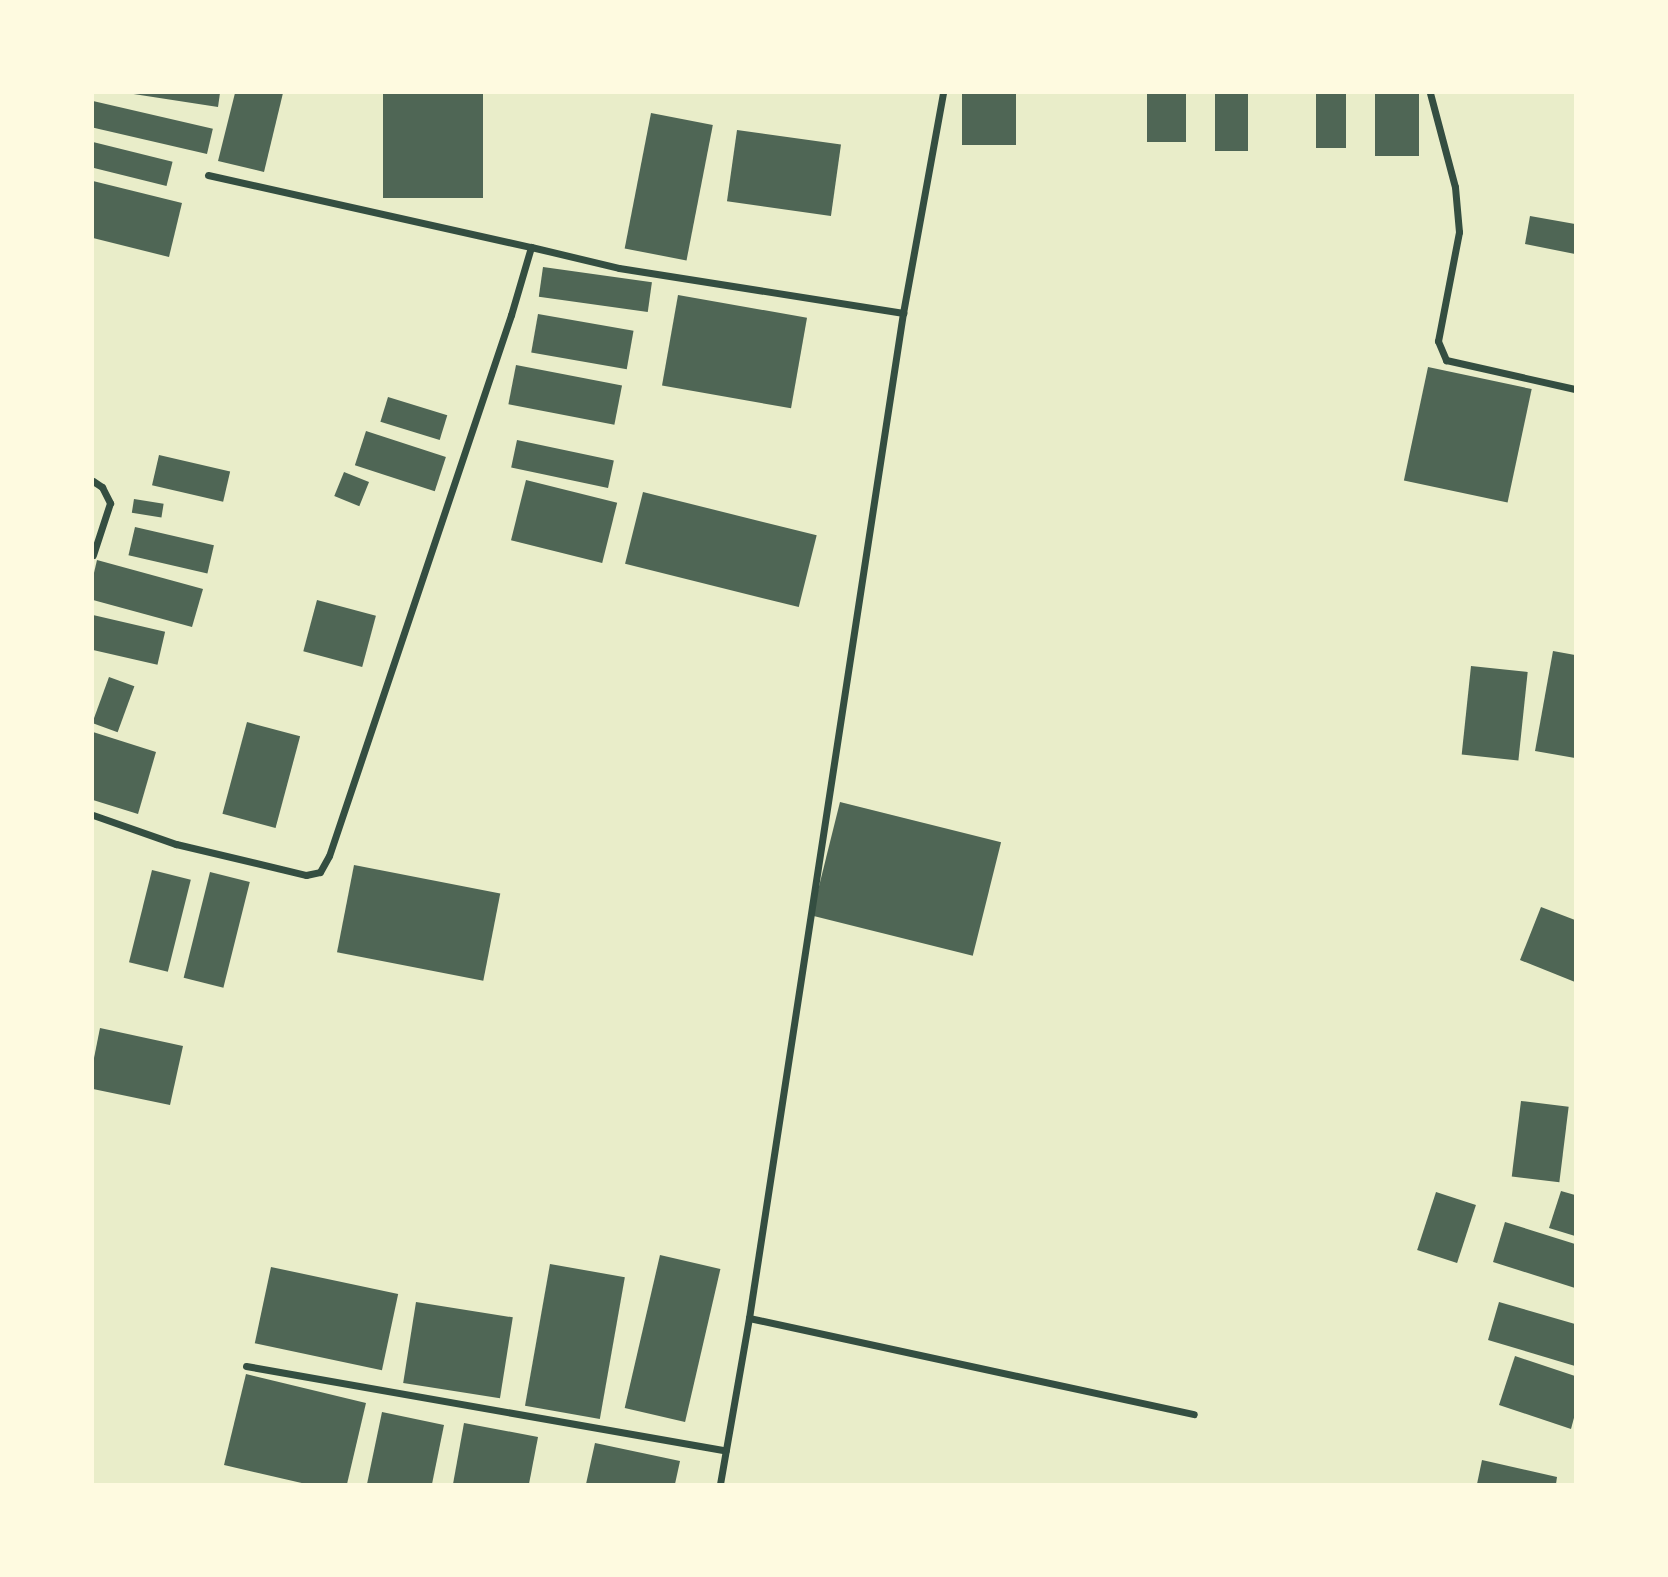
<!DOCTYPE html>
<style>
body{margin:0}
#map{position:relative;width:1668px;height:1577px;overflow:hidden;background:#e9edc9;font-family:Lato,sans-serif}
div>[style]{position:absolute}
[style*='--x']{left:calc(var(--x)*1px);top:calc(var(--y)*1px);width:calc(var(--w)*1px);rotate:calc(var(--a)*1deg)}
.building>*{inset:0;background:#4f6655;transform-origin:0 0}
.minor>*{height:7px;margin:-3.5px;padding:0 3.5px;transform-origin:3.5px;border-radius:3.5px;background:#344e41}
span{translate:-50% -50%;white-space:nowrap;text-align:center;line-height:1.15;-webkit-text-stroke:5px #fefae0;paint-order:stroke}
.frame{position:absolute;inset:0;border:94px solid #fefae0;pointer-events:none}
</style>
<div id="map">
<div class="building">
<i style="clip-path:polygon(127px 93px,220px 93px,218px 107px)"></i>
<i style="clip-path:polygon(235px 93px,283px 93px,264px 172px,218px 161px)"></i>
<i style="left:383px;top:93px;width:100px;height:105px"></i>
<i style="left:962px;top:93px;width:54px;height:52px"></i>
<i style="left:1147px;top:93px;width:39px;height:49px"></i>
<i style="left:1215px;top:93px;width:33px;height:58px"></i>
<i style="left:1316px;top:93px;width:30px;height:55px"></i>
<i style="left:1375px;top:93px;width:44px;height:63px"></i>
<i style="left:93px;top:101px;width:123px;height:26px;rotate:13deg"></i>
<i style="left:651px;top:113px;width:63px;height:138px;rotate:11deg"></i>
<i style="left:737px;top:130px;width:105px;height:72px;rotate:8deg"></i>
<i style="left:93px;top:142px;width:82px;height:25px;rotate:14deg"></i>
<i style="clip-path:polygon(93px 181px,182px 203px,169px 257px,93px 238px)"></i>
<i style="clip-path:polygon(1530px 216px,1575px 224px,1575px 254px,1525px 244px)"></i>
<i style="left:543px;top:267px;width:110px;height:30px;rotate:8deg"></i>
<i style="left:678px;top:295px;width:131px;height:92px;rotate:10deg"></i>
<i style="left:538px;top:314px;width:97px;height:39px;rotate:10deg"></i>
<i style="left:516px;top:365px;width:108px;height:40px;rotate:11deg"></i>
<i style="left:1428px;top:367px;width:106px;height:116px;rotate:12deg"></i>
<i style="left:388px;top:397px;width:62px;height:26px;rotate:17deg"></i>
<i style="left:366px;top:431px;width:84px;height:36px;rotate:18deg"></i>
<i style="left:517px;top:440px;width:99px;height:28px;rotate:12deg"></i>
<i style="left:159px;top:455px;width:73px;height:31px;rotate:13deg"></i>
<i style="left:344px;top:472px;width:27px;height:26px;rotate:22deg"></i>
<i style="left:526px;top:480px;width:94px;height:62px;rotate:14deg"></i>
<i style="left:643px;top:492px;width:179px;height:74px;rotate:14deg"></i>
<i style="left:134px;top:499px;width:30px;height:14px;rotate:9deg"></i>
<i style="left:135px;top:527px;width:81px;height:29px;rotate:13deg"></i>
<i style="clip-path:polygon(97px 560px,203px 589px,192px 627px,93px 600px,93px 577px)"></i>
<i style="left:317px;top:600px;width:61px;height:53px;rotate:15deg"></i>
<i style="left:93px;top:615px;width:74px;height:34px;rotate:13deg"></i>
<i style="clip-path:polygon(1553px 651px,1575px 655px,1575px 758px,1535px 751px)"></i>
<i style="left:1471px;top:666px;width:57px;height:89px;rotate:6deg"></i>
<i style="left:109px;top:677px;width:27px;height:49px;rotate:20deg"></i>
<i style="left:247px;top:722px;width:55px;height:95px;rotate:15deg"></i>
<i style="clip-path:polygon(93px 732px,156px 752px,138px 814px,93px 800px)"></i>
<i style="left:840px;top:802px;width:166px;height:117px;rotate:14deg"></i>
<i style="left:354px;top:865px;width:149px;height:89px;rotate:11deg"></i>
<i style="left:152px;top:870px;width:40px;height:95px;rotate:14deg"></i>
<i style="left:210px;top:872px;width:41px;height:109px;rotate:14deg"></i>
<i style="clip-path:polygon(1541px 907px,1575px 920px,1575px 982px,1520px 960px)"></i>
<i style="clip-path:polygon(100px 1028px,183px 1046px,170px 1105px,93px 1089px,93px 1063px)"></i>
<i style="left:1521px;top:1101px;width:48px;height:76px;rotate:7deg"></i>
<i style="clip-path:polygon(1561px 1191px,1575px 1195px,1575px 1236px,1549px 1228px)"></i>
<i style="left:1436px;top:1192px;width:42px;height:61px;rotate:18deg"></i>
<i style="clip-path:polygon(1505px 1222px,1575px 1244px,1575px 1288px,1493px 1262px)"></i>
<i style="left:660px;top:1255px;width:62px;height:157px;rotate:13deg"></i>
<i style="left:550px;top:1264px;width:76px;height:144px;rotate:10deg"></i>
<i style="left:271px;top:1267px;width:130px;height:78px;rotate:12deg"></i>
<i style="left:416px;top:1302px;width:98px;height:82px;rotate:9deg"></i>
<i style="clip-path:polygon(1499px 1302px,1575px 1324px,1575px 1366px,1488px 1340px)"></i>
<i style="clip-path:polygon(1515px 1356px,1575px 1376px,1575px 1414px,1571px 1429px,1499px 1405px)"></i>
<i style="clip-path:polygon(246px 1374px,366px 1403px,347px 1484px,306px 1484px,224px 1465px)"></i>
<i style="clip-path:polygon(382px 1412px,444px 1425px,432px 1484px,367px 1484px)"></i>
<i style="clip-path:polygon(464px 1423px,538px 1437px,529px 1484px,453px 1484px)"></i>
<i style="clip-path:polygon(595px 1443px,680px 1461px,675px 1484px,586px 1484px)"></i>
<i style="clip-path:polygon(1482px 1460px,1557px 1477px,1556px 1484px,1477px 1484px)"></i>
</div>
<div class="minor">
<i style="--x:1430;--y:93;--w:97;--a:75.1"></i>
<i style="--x:1455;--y:187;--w:45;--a:84.9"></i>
<i style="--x:1459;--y:232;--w:111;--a:100.9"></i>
<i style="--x:1438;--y:341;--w:21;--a:67"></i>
<i style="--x:1446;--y:360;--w:132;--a:12.7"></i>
<i style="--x:208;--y:175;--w:331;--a:12.6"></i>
<i style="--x:93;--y:481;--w:11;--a:34"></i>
<i style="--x:102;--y:487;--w:18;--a:63"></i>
<i style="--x:110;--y:503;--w:55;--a:108.1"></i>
<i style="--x:93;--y:815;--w:88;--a:19.3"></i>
<i style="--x:176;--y:844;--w:134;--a:13.4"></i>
<i style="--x:306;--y:875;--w:14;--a:-12"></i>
<i style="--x:320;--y:872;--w:18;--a:-61"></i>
<i style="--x:329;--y:856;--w:571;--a:-71.41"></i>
<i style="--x:511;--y:315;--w:71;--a:-73.6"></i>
<i style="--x:531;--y:247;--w:90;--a:13.4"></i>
<i style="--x:619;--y:268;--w:288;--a:9"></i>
<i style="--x:749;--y:1318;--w:455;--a:12.2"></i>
<i style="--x:246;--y:1366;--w:487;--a:10"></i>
<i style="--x:720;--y:1484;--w:169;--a:-80.1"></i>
<i style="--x:749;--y:1318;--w:1017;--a:-81.29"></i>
<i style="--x:903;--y:313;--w:224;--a:-79.7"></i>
</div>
<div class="frame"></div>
</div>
